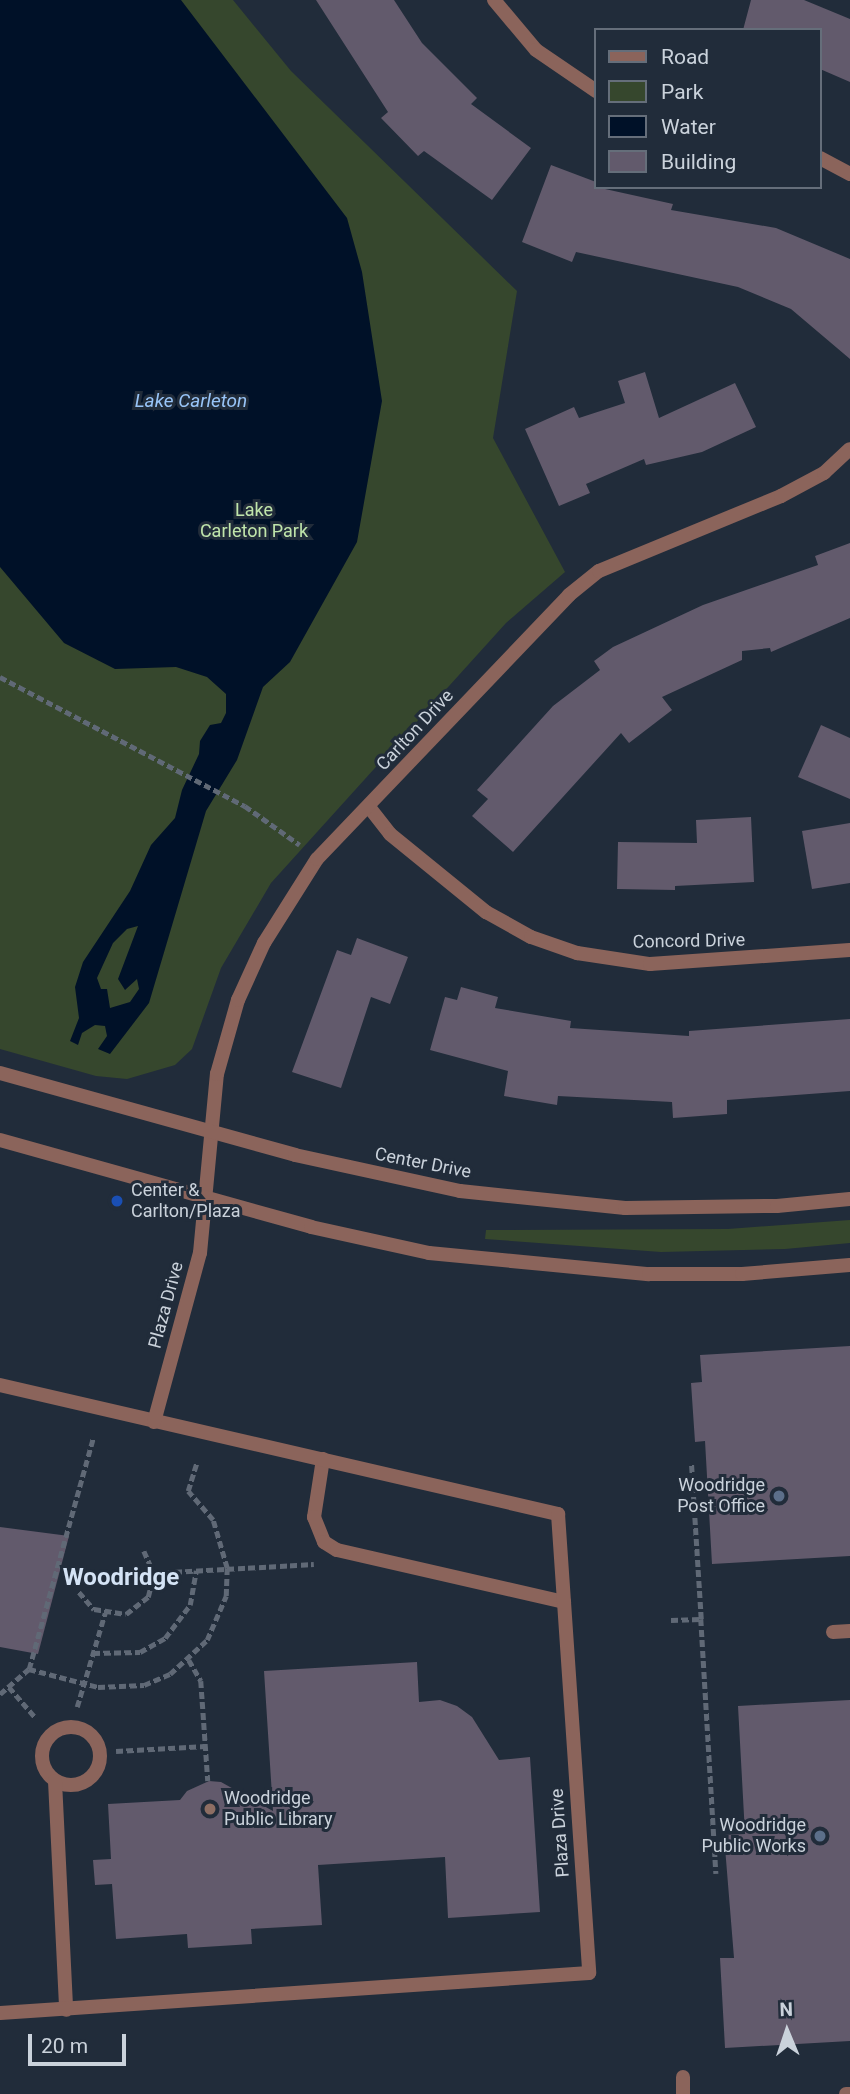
<!DOCTYPE html>
<style>
body{margin:0}
#map{position:relative;width:850px;height:2094px;overflow:hidden;background:#212c3a;font-family:Roboto,sans-serif}
div>[style]{position:absolute}
[style*='--x']{left:calc(var(--x)*1px);top:calc(var(--y)*1px);width:calc(var(--w)*1px);rotate:calc(var(--a)*1deg)}
.green>*{inset:0;background:#36472d}
.water>*{inset:0;background:#001128}
.building>*{inset:0;background:#625a6c}
.path>*{height:4.5px;margin-top:-2.25px;transform-origin:0;background:repeating-linear-gradient(90deg,#606976 0 7px,transparent 0 10.5px)}
.service>*{height:14px;margin:-7px;padding:0 7px;transform-origin:7px;border-radius:7px;background:#8b645b}
.service>.ring{margin:-7px;padding:0;box-sizing:content-box;background:none;border:14px solid #8b645b;border-radius:50%}
.minor>*{height:14px;margin:-7px;padding:0 7px;transform-origin:7px;border-radius:7px;background:#8b645b}
.tertiary>*{height:14px;margin:-7px;padding:0 7px;transform-origin:7px;border-radius:7px;background:#8b645b}
.dots>*{width:19px;height:19px;translate:-50% -50%;box-sizing:border-box;border:4px solid #212c3a;border-radius:50%}
span{translate:-50% -50%;white-space:nowrap;text-align:center;line-height:1.15;-webkit-text-stroke:6px #212c3a;paint-order:stroke}
.park-label{font-size:18px;color:#c0e5ab}
.street-label{font-size:18px;color:#cad2db}
.poi-label{font-size:18px;color:#cad2db}
.left{translate:0 -50%;text-align:left}
.right{translate:-100% -50%;text-align:right}
.water-label{font-size:19px;color:#98c4f7;font-style:italic}
.district-label{font-size:24px;color:#d4e3f5;font-weight:700}
.legend{position:absolute;left:594px;top:28px;width:228px;height:161px;box-sizing:border-box;background:#212c3a;border:2px solid #656e7a;margin:0;padding:9px 12px;list-style:none;font-size:21px;color:#cad2db}
.legend li{display:flex;align-items:center;gap:14px;height:35px}
.legend b{width:35px;border:2px solid #656e7a}
.north{position:absolute;left:752px;top:1996px;width:70px;height:70px;-webkit-text-stroke:5px #212c3a;paint-order:stroke;rotate:358deg;font-size:19px;font-weight:700;line-height:28px;text-align:center;color:#cad2db}
.north::after{content:'';display:block;margin:auto;width:24px;height:32px;background:#cad2db;clip-path:polygon(50% 0,100% 100%,50% 72%,0 100%)}
.scale{position:absolute;left:28px;top:2034px;width:98px;height:32px;box-sizing:border-box;border:4px solid #cad2db;border-top:0;padding-left:9px;font-size:21px;line-height:24px;white-space:nowrap;color:#cad2db;-webkit-text-stroke:5px #212c3a;paint-order:stroke}
</style>
<div id="map">
<div class="green">
<i style="clip-path:polygon(0 0,233px 0,291px 71px,517px 291px,493px 438px,565px 572px,506px 623px,271px 883px,221px 968px,192px 1049px,175px 1065px,127px 1079px,96px 1076px,0 1049px)"></i>
<i style="clip-path:polygon(850px 1220px,850px 1243px,785px 1249px,661px 1252px,485px 1239px,486px 1230px,728px 1229px)"></i>
</div>
<div class="water">
<i style="clip-path:polygon(evenodd,0 0,181px 0,347px 218px,362px 272px,382px 401px,357px 542px,290px 662px,263px 687px,237px 760px,206px 811px,149px 1003px,110px 1054px,98px 1049px,107px 1036px,105px 1026px,95px 1025px,82px 1033px,78px 1045px,70px 1041px,79px 1018px,75px 987px,83px 962px,130px 891px,151px 845px,175px 818px,182px 790px,199px 754px,200px 741px,210px 725px,221px 723px,226px 713px,226px 694px,207px 677px,176px 667px,115px 669px,64px 643px,0 567px,0 0,138px 926px,118px 979px,125px 990px,137px 979px,139px 989px,130px 1002px,110px 1008px,107px 989px,101px 989px,97px 978px,113px 943px,127px 929px,138px 926px)"></i>
</div>
<div class="building">
<i style="clip-path:polygon(316px 0,394px 0,422px 43px,477px 98px,471px 104px,531px 148px,492px 200px,424px 151px,418px 156px,381px 118px,388px 112px)"></i>
<i style="clip-path:polygon(751px 0,804px 0,850px 19px,850px 82px,820px 69px,820px 30px,743px 30px)"></i>
<i style="clip-path:polygon(551px 165px,596px 182px,596px 187px,673px 204px,671px 210px,776px 228px,850px 259px,850px 359px,791px 309px,738px 287px,576px 252px,572px 262px,522px 242px)"></i>
<i style="clip-path:polygon(645px 372px,659px 418px,735px 383px,756px 427px,702px 452px,646px 465px,644px 459px,586px 484px,590px 493px,559px 506px,525px 429px,574px 407px,579px 418px,625px 403px,618px 381px)"></i>
<i style="clip-path:polygon(850px 543px,850px 618px,771px 652px,770px 648px,742px 651px,742px 660px,662px 697px,672px 710px,629px 743px,621px 733px,513px 852px,472px 816px,488px 799px,477px 790px,553px 706px,600px 670px,594px 661px,613px 647px,703px 605px,818px 565px,815px 556px)"></i>
<i style="clip-path:polygon(821px 725px,850px 738px,850px 799px,798px 777px)"></i>
<i style="clip-path:polygon(751px 817px,754px 882px,675px 886px,675px 890px,617px 889px,618px 842px,697px 843px,696px 820px)"></i>
<i style="clip-path:polygon(850px 823px,850px 883px,812px 889px,802px 831px)"></i>
<i style="clip-path:polygon(357px 938px,408px 957px,390px 1004px,371px 997px,341px 1088px,292px 1072px,337px 950px,351px 955px)"></i>
<i style="clip-path:polygon(461px 987px,498px 997px,495px 1008px,571px 1021px,570px 1028px,689px 1036px,689px 1031px,850px 1019px,850px 1091px,727px 1100px,727px 1114px,673px 1118px,672px 1102px,558px 1096px,557px 1105px,504px 1096px,508px 1071px,430px 1050px,445px 997px,457px 1000px)"></i>
<i style="clip-path:polygon(850px 1346px,850px 1556px,712px 1564px,705px 1441px,695px 1442px,691px 1383px,702px 1382px,700px 1355px)"></i>
<i style="clip-path:polygon(0 1527px,69px 1536px,38px 1654px,0 1647px)"></i>
<i style="clip-path:polygon(417px 1662px,419px 1702px,440px 1700px,457px 1706px,472px 1717px,499px 1760px,530px 1757px,540px 1912px,448px 1918px,445px 1857px,318px 1865px,322px 1925px,251px 1929px,252px 1944px,188px 1948px,187px 1934px,116px 1939px,112px 1884px,95px 1885px,93px 1860px,111px 1859px,108px 1804px,180px 1800px,187px 1791px,209px 1781px,221px 1782px,273px 1811px,264px 1671px)"></i>
<i style="clip-path:polygon(850px 1700px,850px 2041px,725px 2048px,720px 1958px,734px 1958px,724px 1835px,745px 1834px,738px 1706px)"></i>
</div>
<div class="path">
<i style="--x:0;--y:677;--w:277;--a:27.8"></i>
<i style="--x:245;--y:806;--w:67;--a:35.3"></i>
<i style="--x:144;--y:1551;--w:24;--a:66"></i>
<i style="--x:154;--y:1573;--w:160;--a:-3.2"></i>
<i style="--x:79;--y:1592;--w:23;--a:49"></i>
<i style="--x:94;--y:1609;--w:32;--a:9"></i>
<i style="--x:126;--y:1614;--w:28;--a:-38"></i>
<i style="--x:148;--y:1597;--w:25;--a:-76"></i>
<i style="--x:701;--y:1619;--w:255;--a:86.6"></i>
<i style="--x:671;--y:1620;--w:30;--a:-2"></i>
<i style="--x:701;--y:1619;--w:157;--a:-93.6"></i>
<i style="--x:93;--y:1653;--w:47;--a:-1.2"></i>
<i style="--x:140;--y:1652;--w:29;--a:-29"></i>
<i style="--x:165;--y:1638;--w:41;--a:-52.9"></i>
<i style="--x:190;--y:1605;--w:35;--a:-80"></i>
<i style="--x:189;--y:1660;--w:24;--a:60"></i>
<i style="--x:201;--y:1681;--w:100;--a:86"></i>
<i style="--x:29;--y:1669;--w:71;--a:14.6"></i>
<i style="--x:98;--y:1687;--w:46;--a:-2.5"></i>
<i style="--x:144;--y:1685;--w:28;--a:-23"></i>
<i style="--x:170;--y:1674;--w:50;--a:-42.6"></i>
<i style="--x:207;--y:1640;--w:48;--a:-66.6"></i>
<i style="--x:226;--y:1596;--w:28;--a:-88"></i>
<i style="--x:227;--y:1568;--w:50;--a:-106.3"></i>
<i style="--x:213;--y:1520;--w:38;--a:-131"></i>
<i style="--x:188;--y:1491;--w:31;--a:-73"></i>
<i style="--x:9;--y:1687;--w:40;--a:49"></i>
<i style="--x:0;--y:1694;--w:38;--a:-41"></i>
<i style="--x:29;--y:1669;--w:240;--a:-74.5"></i>
<i style="--x:77;--y:1707;--w:98;--a:-73.4"></i>
<i style="--x:116;--y:1751;--w:90;--a:-3.2"></i>
</div>
<div class="service">
<i style="--x:323;--y:1459;--w:59;--a:98.8"></i>
<i style="--x:314;--y:1517;--w:27;--a:68"></i>
<i style="--x:324;--y:1542;--w:15;--a:32"></i>
<i style="--x:337;--y:1550;--w:233;--a:12.9"></i>
<i class="ring" style="left:42px;top:1727px;width:44px;height:44px"></i>
<i style="--x:55;--y:1781;--w:229;--a:87.2"></i>
<i style="--x:683;--y:2094;--w:17;--a:-90"></i>
<i style="--x:846;--y:2094;--w:4;--a:0"></i>
</div>
<div class="minor">
<i style="--x:494;--y:0;--w:65;--a:50"></i>
<i style="--x:536;--y:50;--w:73;--a:34.3"></i>
<i style="--x:820;--y:158;--w:34;--a:28"></i>
<i style="--x:369;--y:807;--w:34;--a:52"></i>
<i style="--x:390;--y:834;--w:124;--a:39.1"></i>
<i style="--x:486;--y:912;--w:51;--a:29.1"></i>
<i style="--x:531;--y:937;--w:49;--a:19.2"></i>
<i style="--x:577;--y:953;--w:74;--a:8.6"></i>
<i style="--x:650;--y:964;--w:200;--a:-4"></i>
<i style="--x:0;--y:1385;--w:573;--a:13.02"></i>
<i style="--x:558;--y:1514;--w:460;--a:86.1"></i>
<i style="--x:589;--y:1973;--w:590;--a:176.11"></i>
<i style="--x:154;--y:1422;--w:175;--a:-74.8"></i>
<i style="--x:200;--y:1253;--w:180;--a:-84.6"></i>
<i style="--x:217;--y:1074;--w:77;--a:-74.2"></i>
<i style="--x:238;--y:1000;--w:63;--a:-65.5"></i>
<i style="--x:264;--y:943;--w:99;--a:-57.8"></i>
<i style="--x:317;--y:859;--w:365;--a:-46.3"></i>
<i style="--x:569;--y:595;--w:38;--a:-39"></i>
<i style="--x:599;--y:571;--w:197;--a:-22.4"></i>
<i style="--x:781;--y:496;--w:49;--a:-28.1"></i>
<i style="--x:824;--y:473;--w:35;--a:-43"></i>
<i style="--x:833;--y:1632;--w:17;--a:-3"></i>
</div>
<div class="tertiary">
<i style="--x:0;--y:1073;--w:306;--a:15.5"></i>
<i style="--x:295;--y:1155;--w:169;--a:12.3"></i>
<i style="--x:460;--y:1191;--w:166;--a:5.9"></i>
<i style="--x:625;--y:1208;--w:152;--a:-0.8"></i>
<i style="--x:777;--y:1206;--w:73;--a:-5.5"></i>
<i style="--x:0;--y:1140;--w:323;--a:15.6"></i>
<i style="--x:311;--y:1227;--w:121;--a:12.4"></i>
<i style="--x:429;--y:1253;--w:221;--a:5.5"></i>
<i style="--x:649;--y:1274;--w:93;--a:0"></i>
<i style="--x:742;--y:1274;--w:108;--a:-4.8"></i>
</div>
<div class="dots">
<i style="left:117px;top:1201px;background:#1a4fb4"></i>
<i style="left:779px;top:1496px;background:#5c6f8a"></i>
<i style="left:210px;top:1809px;background:#8d6e63"></i>
<i style="left:820px;top:1836px;background:#5c6f8a"></i>
</div>
<div class="park-label">
<span style="left:254px;top:521px">Lake<br>Carleton Park</span>
</div>
<div class="street-label">
<span style="left:415px;top:730px;rotate:-47deg">Carlton Drive</span>
<span style="left:689px;top:941px;rotate:-1deg">Concord Drive</span>
<span style="left:423px;top:1163px;rotate:11deg">Center Drive</span>
<span style="left:166px;top:1305px;rotate:-75deg">Plaza Drive</span>
<span style="left:560px;top:1833px;rotate:-94deg">Plaza Drive</span>
</div>
<div class="poi-label">
<span class="left" style="left:131px;top:1201px">Center &amp;<br>Carlton/Plaza</span>
<span class="right" style="left:765px;top:1496px">Woodridge<br>Post Office</span>
<span class="left" style="left:224px;top:1809px">Woodridge<br>Public Library</span>
<span class="right" style="left:806px;top:1836px">Woodridge<br>Public Works</span>
</div>
<div class="water-label">
<span style="left:191px;top:401px">Lake Carleton</span>
</div>
<div class="district-label">
<span style="left:121px;top:1578px">Woodridge</span>
</div>
<ul class="legend">
<li><b style="height:9px;background:#8b645b"></b>Road</li>
<li><b style="height:19px;background:#36472d"></b>Park</li>
<li><b style="height:19px;background:#001128"></b>Water</li>
<li><b style="height:19px;background:#625a6c"></b>Building</li>
</ul>
<div class="north">N</div>
<div class="scale">20 m</div>
</div>
